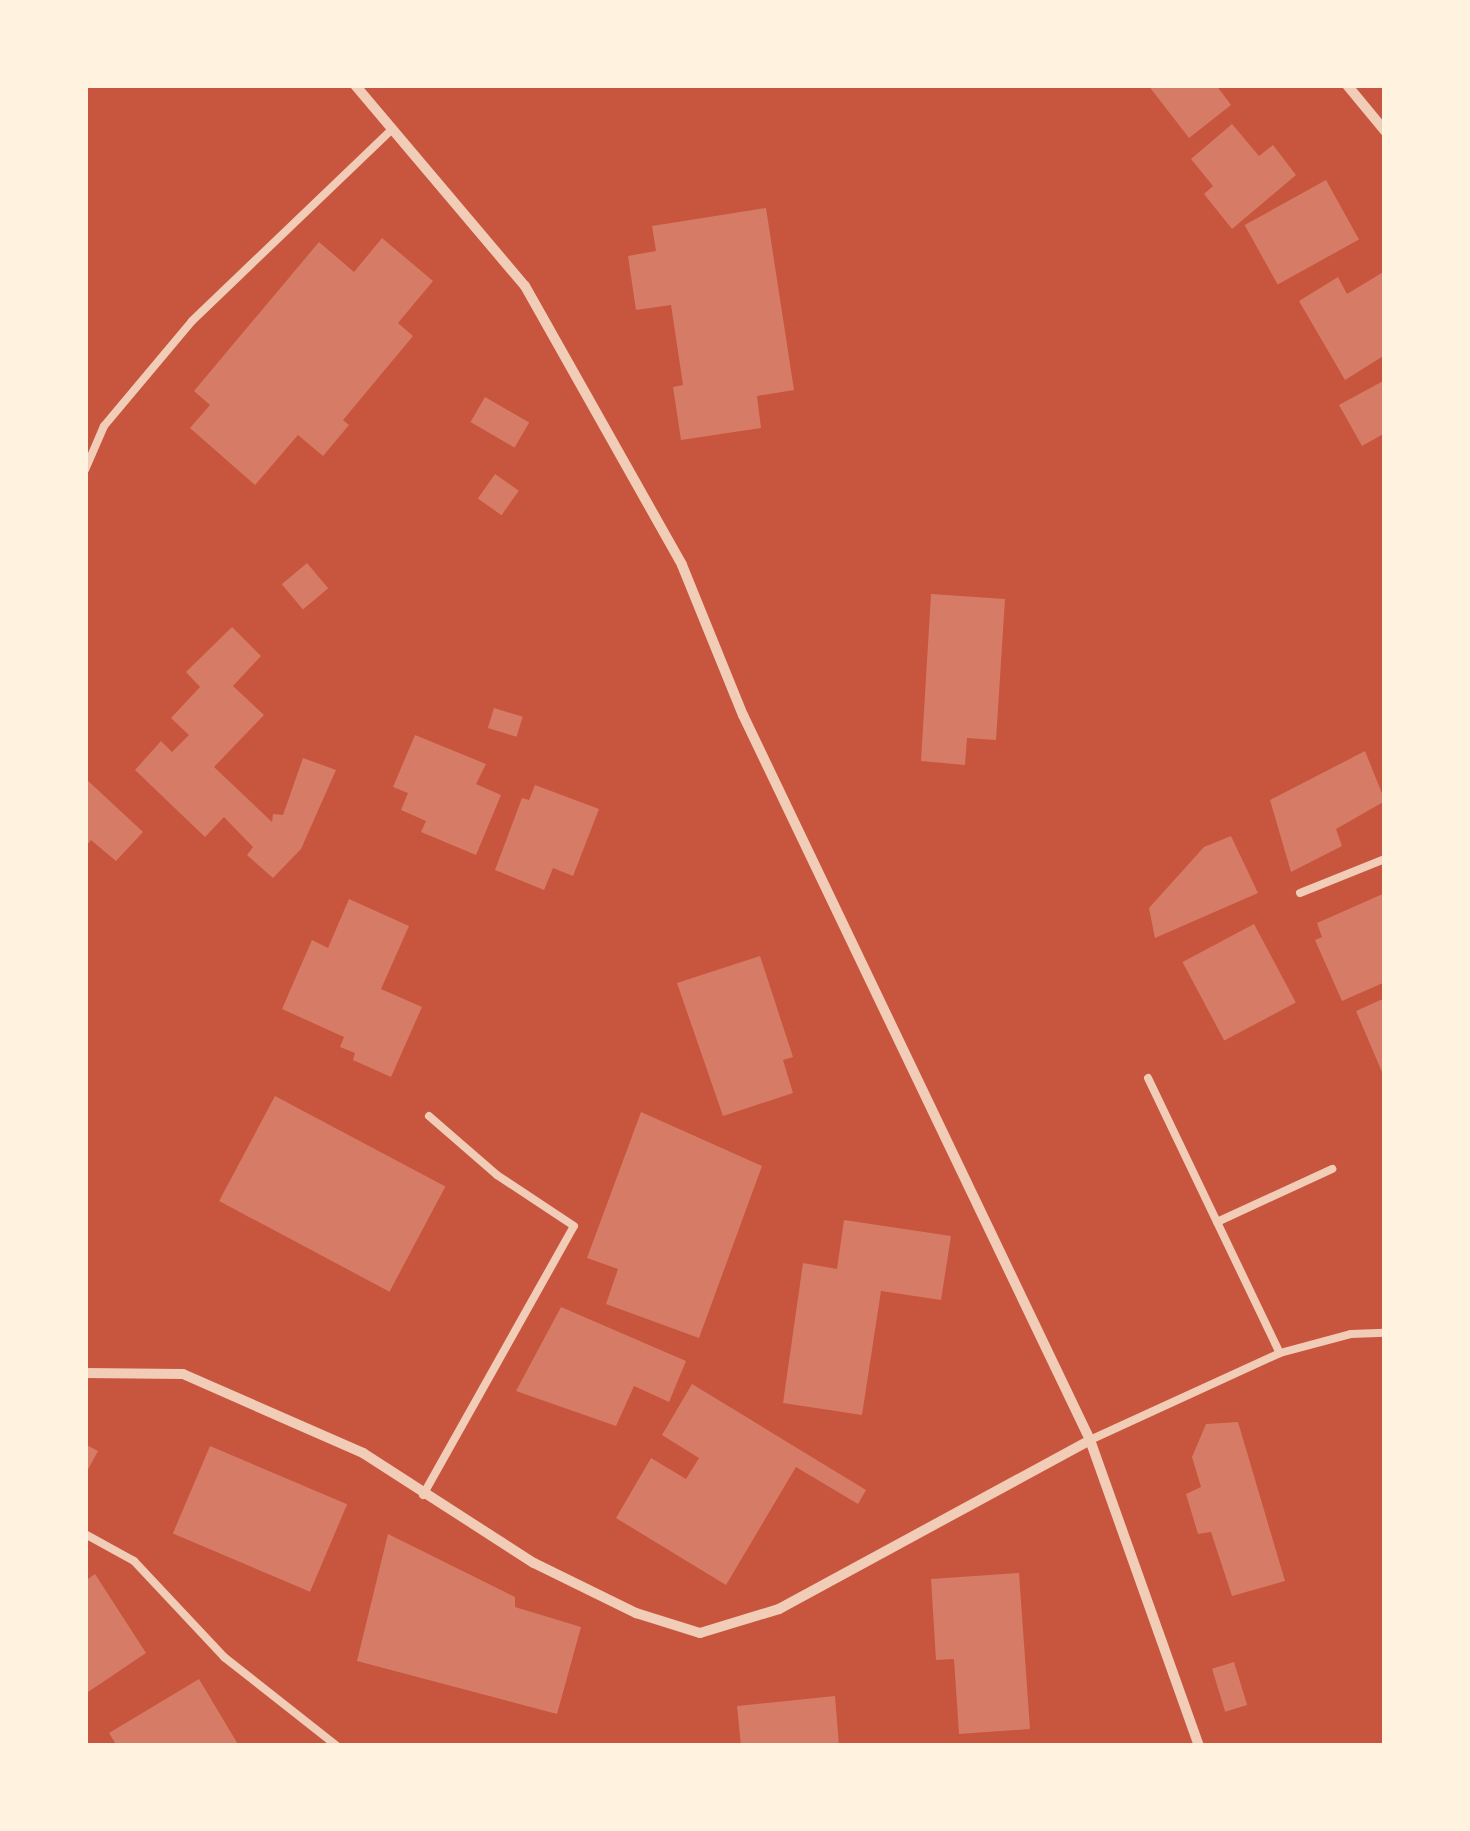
<!DOCTYPE html>
<style>
body{margin:0}
#map{position:relative;width:1470px;height:1831px;overflow:hidden;background:#c8553d;font-family:Mulish,sans-serif}
div>[style]{position:absolute}
[style*='--x']{left:calc(var(--x)*1px);top:calc(var(--y)*1px);width:calc(var(--w)*1px);rotate:calc(var(--a)*1deg)}
.building>*{inset:0;background:#d67c66;transform-origin:0 0}
.service>*{height:8px;margin:-4px;padding:0 4px;transform-origin:4px;border-radius:4px;background:#f1ccb7}
.minor>*{height:10px;margin:-5px;padding:0 5px;transform-origin:5px;border-radius:5px;background:#f1ccb7}
span{translate:-50% -50%;white-space:nowrap;text-align:center;line-height:1.15;-webkit-text-stroke:10px #fff3e0;paint-order:stroke}
.frame{position:absolute;inset:0;border:88px solid #fff3e0;pointer-events:none}
</style>
<div id="map">
<div class="building">
<i style="clip-path:polygon(1148px 85px,1216px 85px,1231px 105px,1189px 138px)"></i>
<i style="clip-path:polygon(1232px 124px,1259px 156px,1273px 145px,1296px 175px,1232px 229px,1204px 194px,1213px 186px,1191px 159px)"></i>
<i style="left:1326px;top:180px;width:68px;height:93px;rotate:61deg"></i>
<i style="clip-path:polygon(766px 208px,794px 390px,757px 396px,761px 428px,681px 440px,673px 387px,683px 385px,671px 305px,636px 310px,628px 256px,656px 251px,652px 226px)"></i>
<i style="clip-path:polygon(382px 238px,433px 281px,398px 323px,413px 336px,343px 420px,349px 425px,323px 456px,298px 435px,255px 485px,190px 428px,210px 405px,194px 391px,319px 242px,354px 272px)"></i>
<i style="clip-path:polygon(1385px 271px,1385px 355px,1345px 380px,1299px 301px,1338px 277px,1347px 294px)"></i>
<i style="clip-path:polygon(1385px 380px,1385px 433px,1362px 446px,1339px 405px)"></i>
<i style="left:485px;top:397px;width:51px;height:29px;rotate:30deg"></i>
<i style="left:495px;top:474px;width:29px;height:30px;rotate:35deg"></i>
<i style="left:307px;top:563px;width:33px;height:33px;rotate:50deg"></i>
<i style="clip-path:polygon(931px 594px,1005px 599px,996px 740px,967px 738px,965px 765px,921px 761px)"></i>
<i style="clip-path:polygon(232px 627px,261px 656px,233px 686px,264px 715px,214px 767px,272px 822px,273px 814px,283px 815px,303px 758px,336px 770px,301px 849px,273px 878px,247px 855px,253px 847px,224px 817px,205px 837px,135px 770px,161px 741px,172px 752px,189px 735px,171px 718px,200px 687px,186px 672px)"></i>
<i style="left:494px;top:708px;width:30px;height:21px;rotate:17deg"></i>
<i style="clip-path:polygon(415px 735px,486px 764px,476px 784px,501px 795px,476px 855px,421px 832px,426px 821px,401px 810px,408px 793px,393px 787px)"></i>
<i style="clip-path:polygon(1365px 751px,1385px 801px,1336px 829px,1342px 846px,1291px 872px,1270px 800px)"></i>
<i style="clip-path:polygon(85px 778px,143px 832px,116px 861px,91px 840px,85px 847px)"></i>
<i style="clip-path:polygon(535px 785px,599px 809px,573px 876px,553px 868px,544px 890px,495px 870px,522px 798px,529px 800px)"></i>
<i style="clip-path:polygon(1231px 836px,1258px 893px,1155px 938px,1149px 908px,1204px 847px)"></i>
<i style="clip-path:polygon(1385px 893px,1385px 982px,1342px 1001px,1315px 940px,1322px 937px,1317px 923px)"></i>
<i style="clip-path:polygon(349px 899px,409px 926px,381px 989px,422px 1007px,391px 1077px,353px 1060px,355px 1053px,340px 1047px,344px 1037px,282px 1009px,312px 940px,328px 948px)"></i>
<i style="left:1254px;top:924px;width:89px;height:81px;rotate:62deg"></i>
<i style="clip-path:polygon(760px 956px,793px 1057px,783px 1060px,793px 1093px,723px 1116px,677px 983px)"></i>
<i style="clip-path:polygon(1385px 998px,1385px 1079px,1356px 1011px)"></i>
<i style="left:275px;top:1096px;width:193px;height:119px;rotate:28deg"></i>
<i style="clip-path:polygon(641px 1112px,762px 1166px,699px 1338px,606px 1304px,618px 1269px,587px 1258px)"></i>
<i style="clip-path:polygon(844px 1220px,951px 1236px,941px 1300px,881px 1291px,862px 1415px,783px 1403px,803px 1263px,837px 1269px)"></i>
<i style="clip-path:polygon(561px 1307px,686px 1361px,669px 1402px,634px 1386px,616px 1426px,516px 1391px)"></i>
<i style="clip-path:polygon(692px 1384px,866px 1490px,858px 1504px,796px 1467px,726px 1585px,616px 1518px,651px 1458px,686px 1479px,699px 1458px,662px 1435px)"></i>
<i style="clip-path:polygon(1238px 1422px,1285px 1581px,1232px 1596px,1211px 1532px,1198px 1534px,1186px 1494px,1201px 1487px,1192px 1457px,1206px 1424px)"></i>
<i style="clip-path:polygon(85px 1444px,98px 1451px,85px 1475px)"></i>
<i style="left:210px;top:1446px;width:149px;height:95px;rotate:23deg"></i>
<i style="clip-path:polygon(388px 1534px,515px 1597px,515px 1607px,581px 1627px,557px 1714px,357px 1661px)"></i>
<i style="clip-path:polygon(1019px 1573px,1030px 1729px,959px 1734px,954px 1659px,936px 1660px,931px 1579px)"></i>
<i style="clip-path:polygon(95px 1574px,146px 1653px,85px 1694px,85px 1581px)"></i>
<i style="left:1234px;top:1662px;width:45px;height:23px;rotate:73deg"></i>
<i style="clip-path:polygon(199px 1679px,239px 1746px,117px 1746px,109px 1733px)"></i>
<i style="clip-path:polygon(835px 1696px,839px 1746px,741px 1746px,737px 1706px)"></i>
</div>
<div class="service">
<i style="--x:85;--y:470;--w:48;--a:-66.6"></i>
<i style="--x:104;--y:426;--w:137;--a:-50"></i>
<i style="--x:192;--y:321;--w:277;--a:-43.8"></i>
<i style="--x:1300;--y:893;--w:92;--a:-21.8"></i>
<i style="--x:1148;--y:1078;--w:305;--a:64.4"></i>
<i style="--x:1217;--y:1222;--w:127;--a:-24.7"></i>
<i style="--x:1090;--y:1440;--w:209;--a:-24.6"></i>
<i style="--x:1280;--y:1353;--w:73;--a:-15"></i>
<i style="--x:1351;--y:1334;--w:34;--a:-2"></i>
<i style="--x:423;--y:1495;--w:308;--a:-60.7"></i>
<i style="--x:574;--y:1226;--w:92;--a:-146.5"></i>
<i style="--x:497;--y:1175;--w:90;--a:-139.1"></i>
<i style="--x:85;--y:1534;--w:56;--a:28.9"></i>
<i style="--x:134;--y:1561;--w:132;--a:46.8"></i>
<i style="--x:224;--y:1657;--w:144;--a:38.2"></i>
</div>
<div class="minor">
<i style="--x:355;--y:85;--w:263;--a:49.8"></i>
<i style="--x:525;--y:286;--w:320;--a:60.6"></i>
<i style="--x:682;--y:565;--w:162;--a:67.9"></i>
<i style="--x:743;--y:715;--w:804;--a:64.42"></i>
<i style="--x:1090;--y:1440;--w:325;--a:70.4"></i>
<i style="--x:1347;--y:85;--w:60;--a:50.4"></i>
<i style="--x:85;--y:1373;--w:98;--a:0.6"></i>
<i style="--x:183;--y:1374;--w:197;--a:23.7"></i>
<i style="--x:363;--y:1453;--w:203;--a:32.8"></i>
<i style="--x:534;--y:1563;--w:114;--a:26.1"></i>
<i style="--x:636;--y:1613;--w:67;--a:17.4"></i>
<i style="--x:700;--y:1633;--w:83;--a:-16.9"></i>
<i style="--x:779;--y:1609;--w:354;--a:-28.5"></i>
</div>
<div class="frame"></div>
</div>
